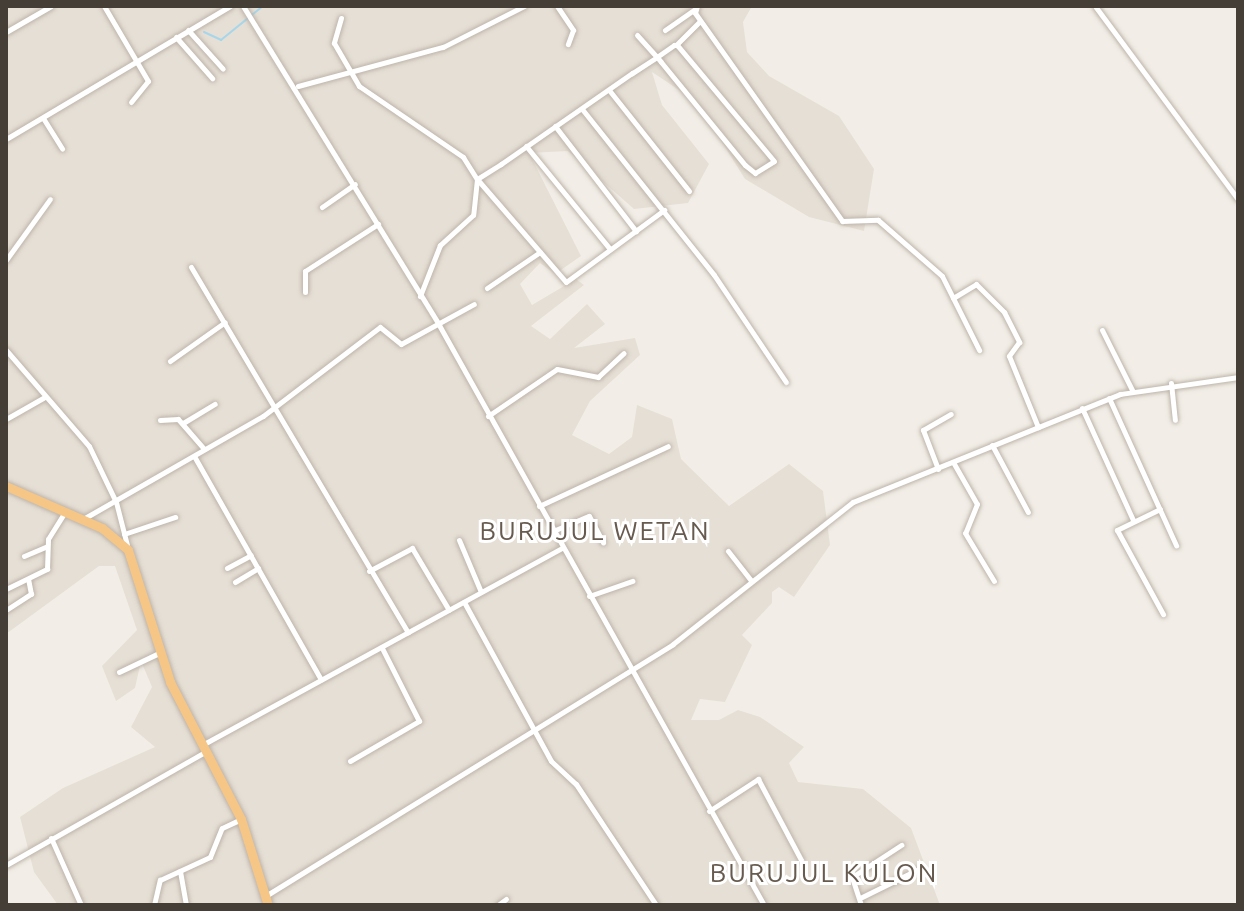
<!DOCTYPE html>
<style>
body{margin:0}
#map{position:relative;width:1244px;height:911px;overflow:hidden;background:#f2eee7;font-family:Ubuntu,sans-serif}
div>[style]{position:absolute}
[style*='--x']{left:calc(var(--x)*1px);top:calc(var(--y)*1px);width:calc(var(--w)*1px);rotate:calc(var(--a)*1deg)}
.residential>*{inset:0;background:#e6dfd5}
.stream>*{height:2px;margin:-1px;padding:0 1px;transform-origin:1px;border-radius:1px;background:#a7d6eb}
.roads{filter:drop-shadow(0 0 2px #bdb4aa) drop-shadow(0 0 2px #bdb4aa)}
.minor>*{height:5px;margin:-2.5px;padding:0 2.5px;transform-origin:2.5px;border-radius:2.5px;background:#fff}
.trunk>*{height:9px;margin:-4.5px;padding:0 4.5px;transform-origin:4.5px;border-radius:4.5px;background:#f6c686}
span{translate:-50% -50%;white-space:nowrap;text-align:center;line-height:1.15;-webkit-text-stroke:6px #fff;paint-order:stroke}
.quarter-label{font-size:26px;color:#675a4e;letter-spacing:2px}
.frame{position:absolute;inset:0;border:8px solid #453e36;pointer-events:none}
</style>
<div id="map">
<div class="residential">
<i style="clip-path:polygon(6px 6px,752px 6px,743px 22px,747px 52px,769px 76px,839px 116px,874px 169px,864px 231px,809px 217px,745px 179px,697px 102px,652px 72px,662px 105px,709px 164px,688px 203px,634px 209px,568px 151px,529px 153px,581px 256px,555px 274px,540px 263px,520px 284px,532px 305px,576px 279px,584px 285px,531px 326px,550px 339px,587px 304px,605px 324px,574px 348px,635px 338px,640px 355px,590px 401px,572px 435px,609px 454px,632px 437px,637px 405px,672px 419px,681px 459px,729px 506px,789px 464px,823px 491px,830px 545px,794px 597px,779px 587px,772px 592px,772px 603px,742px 635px,752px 645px,725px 702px,700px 699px,691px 720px,719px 720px,738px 710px,760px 717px,804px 747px,789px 763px,798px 782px,863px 789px,911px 828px,940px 905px,58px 905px,34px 872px,20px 817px,63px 788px,155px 747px,131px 727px,152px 687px,141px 661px,135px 688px,116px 701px,102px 666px,137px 630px,115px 566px,99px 566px,6px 634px)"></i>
</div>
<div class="stream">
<i style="--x:204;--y:32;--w:19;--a:25"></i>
<i style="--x:221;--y:40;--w:54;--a:-39"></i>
</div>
<div class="roads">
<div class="minor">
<i style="--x:104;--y:6;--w:87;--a:59.6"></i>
<i style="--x:148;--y:81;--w:27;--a:129"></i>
<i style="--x:243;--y:6;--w:374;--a:58.4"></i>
<i style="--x:439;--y:325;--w:665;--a:60.74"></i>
<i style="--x:557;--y:6;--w:29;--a:56"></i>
<i style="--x:573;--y:30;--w:15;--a:110"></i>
<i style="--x:697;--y:6;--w:7;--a:106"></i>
<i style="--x:695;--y:13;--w:255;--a:54.7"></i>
<i style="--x:842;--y:221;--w:36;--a:-2"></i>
<i style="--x:878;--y:220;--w:85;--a:41.2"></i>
<i style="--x:942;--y:276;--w:83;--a:63.4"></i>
<i style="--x:1095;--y:6;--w:240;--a:53.5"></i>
<i style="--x:341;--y:18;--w:26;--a:106"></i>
<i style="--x:334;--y:43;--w:50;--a:59.8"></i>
<i style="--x:359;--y:86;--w:126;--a:34.3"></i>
<i style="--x:463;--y:157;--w:26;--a:58"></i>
<i style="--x:477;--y:179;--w:36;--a:96"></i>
<i style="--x:473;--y:215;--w:45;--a:137.7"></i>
<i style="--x:440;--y:245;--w:55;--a:111.4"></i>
<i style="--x:188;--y:30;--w:52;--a:48.1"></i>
<i style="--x:665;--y:30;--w:35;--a:-35"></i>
<i style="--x:6;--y:32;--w:52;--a:-30"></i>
<i style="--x:637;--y:35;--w:30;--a:48"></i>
<i style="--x:657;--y:57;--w:6;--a:51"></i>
<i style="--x:661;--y:62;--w:133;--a:50.8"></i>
<i style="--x:745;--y:165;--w:13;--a:39"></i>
<i style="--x:755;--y:173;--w:22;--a:-32"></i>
<i style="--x:774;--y:161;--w:151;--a:-129.9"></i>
<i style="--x:677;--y:45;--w:3;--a:180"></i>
<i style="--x:674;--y:45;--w:21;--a:145"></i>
<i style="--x:657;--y:57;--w:30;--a:147"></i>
<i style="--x:632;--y:73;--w:160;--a:145.2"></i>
<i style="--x:501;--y:164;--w:28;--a:148"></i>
<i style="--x:477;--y:179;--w:136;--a:49.2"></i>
<i style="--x:566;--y:282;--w:122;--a:-36.3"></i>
<i style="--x:176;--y:37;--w:55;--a:48.7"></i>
<i style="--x:676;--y:45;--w:34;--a:-45"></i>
<i style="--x:298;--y:86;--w:150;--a:-15.1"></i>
<i style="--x:443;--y:47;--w:91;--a:-26.8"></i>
<i style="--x:609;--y:90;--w:129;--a:51.6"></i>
<i style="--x:582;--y:109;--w:212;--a:51.5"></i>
<i style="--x:714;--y:275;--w:129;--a:56.1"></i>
<i style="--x:43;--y:118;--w:36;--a:58"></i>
<i style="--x:555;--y:126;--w:133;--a:52.4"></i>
<i style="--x:6;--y:139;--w:261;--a:-30.7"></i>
<i style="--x:526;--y:146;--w:133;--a:50.8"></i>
<i style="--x:322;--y:207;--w:40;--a:-34.9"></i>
<i style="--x:6;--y:260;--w:75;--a:-54.2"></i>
<i style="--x:191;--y:267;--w:425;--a:59.3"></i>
<i style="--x:487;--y:288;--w:64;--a:-34.2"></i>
<i style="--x:305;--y:292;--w:21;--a:-90"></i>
<i style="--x:305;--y:271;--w:87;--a:-32.8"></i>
<i style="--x:953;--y:298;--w:27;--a:-31"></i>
<i style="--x:976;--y:284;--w:40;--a:45"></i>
<i style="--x:1004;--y:312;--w:34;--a:63"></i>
<i style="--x:1019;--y:342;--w:17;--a:126"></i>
<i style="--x:1009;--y:356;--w:77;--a:67.8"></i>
<i style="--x:1102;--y:330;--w:67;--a:63.4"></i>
<i style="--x:6;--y:350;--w:127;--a:49.2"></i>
<i style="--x:89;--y:446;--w:62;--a:64.3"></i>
<i style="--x:116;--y:502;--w:49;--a:75.7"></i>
<i style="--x:170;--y:361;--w:67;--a:-35.3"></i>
<i style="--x:1171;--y:383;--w:37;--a:84"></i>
<i style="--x:1109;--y:398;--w:162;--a:65.5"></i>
<i style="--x:1082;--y:408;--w:123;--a:65.5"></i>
<i style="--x:488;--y:416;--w:83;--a:-34.3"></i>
<i style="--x:557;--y:369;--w:42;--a:11"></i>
<i style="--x:598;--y:377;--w:35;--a:-43"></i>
<i style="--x:6;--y:419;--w:43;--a:-29.6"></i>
<i style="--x:160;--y:420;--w:18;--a:-3"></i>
<i style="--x:178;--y:419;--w:40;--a:49"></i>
<i style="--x:183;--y:423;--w:37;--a:-31"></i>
<i style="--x:992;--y:445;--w:76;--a:61.8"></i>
<i style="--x:194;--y:456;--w:257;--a:60.4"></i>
<i style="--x:953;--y:462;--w:48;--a:60.3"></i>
<i style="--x:977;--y:504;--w:31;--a:112"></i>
<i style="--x:965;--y:533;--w:56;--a:58.9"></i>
<i style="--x:938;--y:469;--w:42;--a:-111"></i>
<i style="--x:923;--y:430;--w:32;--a:-30"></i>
<i style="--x:539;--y:506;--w:142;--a:-24.9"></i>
<i style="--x:1160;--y:509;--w:48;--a:154"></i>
<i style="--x:1117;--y:530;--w:96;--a:61.3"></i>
<i style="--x:83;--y:519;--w:207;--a:-29.8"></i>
<i style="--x:263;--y:416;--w:147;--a:-37.3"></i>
<i style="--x:380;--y:327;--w:27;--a:39"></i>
<i style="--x:401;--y:344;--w:83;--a:-28.7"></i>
<i style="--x:553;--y:531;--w:39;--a:-23"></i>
<i style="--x:589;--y:516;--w:30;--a:62"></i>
<i style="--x:124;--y:534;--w:54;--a:-18.4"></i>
<i style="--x:459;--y:540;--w:56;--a:67.1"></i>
<i style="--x:728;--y:551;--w:37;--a:52"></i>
<i style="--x:24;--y:556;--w:25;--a:-23"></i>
<i style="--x:227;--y:568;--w:27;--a:-28"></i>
<i style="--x:369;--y:571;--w:49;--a:-28.1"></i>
<i style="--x:412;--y:548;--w:72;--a:59.2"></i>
<i style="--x:235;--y:582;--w:27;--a:-31"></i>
<i style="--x:6;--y:589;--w:46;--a:-26"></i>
<i style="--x:47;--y:569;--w:30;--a:-88"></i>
<i style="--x:48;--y:539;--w:32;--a:-58"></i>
<i style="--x:589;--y:596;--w:46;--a:-19.2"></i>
<i style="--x:464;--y:602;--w:181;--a:61.3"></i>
<i style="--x:551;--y:761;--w:34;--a:43"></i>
<i style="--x:576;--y:784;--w:145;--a:56.5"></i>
<i style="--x:6;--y:610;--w:30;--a:-33"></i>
<i style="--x:31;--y:594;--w:15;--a:-101"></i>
<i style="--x:119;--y:672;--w:44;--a:-25.4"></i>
<i style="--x:202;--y:745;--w:410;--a:-28.7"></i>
<i style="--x:350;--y:761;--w:80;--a:-30.1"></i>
<i style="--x:419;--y:721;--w:82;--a:-116.9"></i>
<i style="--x:709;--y:811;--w:59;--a:-33.1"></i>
<i style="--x:758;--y:779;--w:92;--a:62"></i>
<i style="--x:51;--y:838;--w:73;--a:65.9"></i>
<i style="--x:6;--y:865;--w:229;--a:-29.6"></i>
<i style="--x:180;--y:871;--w:35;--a:80"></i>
<i style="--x:267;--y:895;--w:477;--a:-31.7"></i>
<i style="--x:673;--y:644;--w:229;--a:-38.3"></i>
<i style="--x:853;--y:502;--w:288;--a:-22"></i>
<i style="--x:1120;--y:394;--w:119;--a:-8.2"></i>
<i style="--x:862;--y:897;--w:66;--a:-26.2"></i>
<i style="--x:154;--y:905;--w:26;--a:-77"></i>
<i style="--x:160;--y:880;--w:55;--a:-24.7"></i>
<i style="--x:210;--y:857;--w:31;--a:-68"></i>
<i style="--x:222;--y:828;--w:21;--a:-25"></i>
<i style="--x:498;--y:905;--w:10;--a:-37"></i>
<i style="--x:861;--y:905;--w:29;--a:-108"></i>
<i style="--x:852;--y:877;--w:59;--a:-33.1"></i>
</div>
<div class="trunk">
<i style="--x:6;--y:486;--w:105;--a:23.6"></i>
<i style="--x:102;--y:528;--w:34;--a:40"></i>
<i style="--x:128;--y:550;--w:139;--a:72.3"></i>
<i style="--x:170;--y:682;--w:154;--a:62.6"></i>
<i style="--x:241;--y:819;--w:90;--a:72.6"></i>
</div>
</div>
<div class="quarter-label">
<span style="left:595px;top:531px">BURUJUL WETAN</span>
<span style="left:824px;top:873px">BURUJUL KULON</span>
</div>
<div class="frame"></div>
</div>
